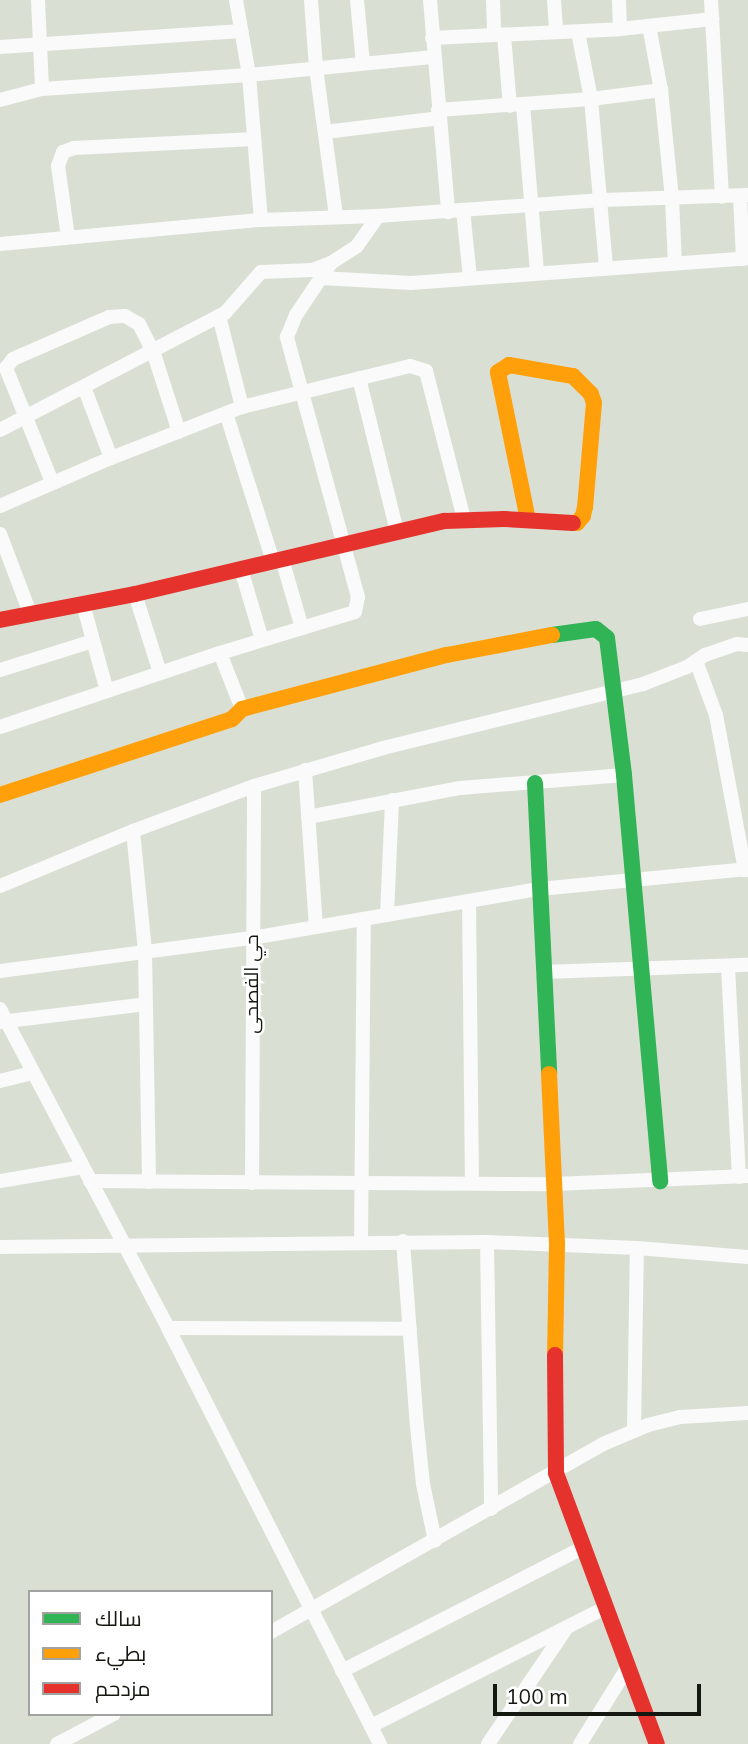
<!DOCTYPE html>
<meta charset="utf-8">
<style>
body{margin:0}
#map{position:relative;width:748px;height:1744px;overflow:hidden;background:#dadfd4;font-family:Mulish,Cairo,sans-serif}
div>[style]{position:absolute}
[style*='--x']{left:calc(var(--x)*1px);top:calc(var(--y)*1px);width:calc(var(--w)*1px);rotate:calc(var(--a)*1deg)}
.street>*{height:14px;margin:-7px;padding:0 7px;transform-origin:7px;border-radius:7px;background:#f9faf9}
.fast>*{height:16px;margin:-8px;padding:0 8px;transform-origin:8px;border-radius:8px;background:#30b455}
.slow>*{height:16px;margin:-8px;padding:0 8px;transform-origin:8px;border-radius:8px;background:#ff9f0a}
.jam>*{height:16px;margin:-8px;padding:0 8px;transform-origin:8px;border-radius:8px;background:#e5322d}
span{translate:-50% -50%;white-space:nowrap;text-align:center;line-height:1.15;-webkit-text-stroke:5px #fff;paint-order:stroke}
.street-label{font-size:19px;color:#151811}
.legend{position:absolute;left:28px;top:1590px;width:245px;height:126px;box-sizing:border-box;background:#fff;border:2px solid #a1a3a0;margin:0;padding:9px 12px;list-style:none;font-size:21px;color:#151811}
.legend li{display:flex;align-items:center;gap:14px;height:35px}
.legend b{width:35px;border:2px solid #a1a3a0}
.scale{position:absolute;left:493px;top:1684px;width:208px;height:32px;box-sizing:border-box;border:4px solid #151811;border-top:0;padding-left:9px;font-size:21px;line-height:24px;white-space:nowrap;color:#151811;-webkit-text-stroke:5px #fff;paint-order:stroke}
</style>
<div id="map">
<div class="street">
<i style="--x:38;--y:0;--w:89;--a:87.4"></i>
<i style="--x:236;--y:0;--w:76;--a:80.2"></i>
<i style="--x:249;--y:75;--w:145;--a:85.3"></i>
<i style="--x:311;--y:0;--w:68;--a:85.8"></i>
<i style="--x:316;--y:68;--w:149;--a:82.3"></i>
<i style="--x:357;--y:0;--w:63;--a:84.6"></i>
<i style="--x:430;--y:0;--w:213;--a:85.1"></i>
<i style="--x:493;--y:0;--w:35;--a:88"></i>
<i style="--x:554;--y:0;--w:32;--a:86"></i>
<i style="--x:619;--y:0;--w:29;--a:88"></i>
<i style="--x:711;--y:0;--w:197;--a:86.8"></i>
<i style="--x:649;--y:26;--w:65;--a:79.4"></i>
<i style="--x:661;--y:90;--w:109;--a:84.2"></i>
<i style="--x:672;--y:198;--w:65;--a:87.4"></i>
<i style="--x:578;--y:32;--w:68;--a:79"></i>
<i style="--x:591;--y:99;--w:170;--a:84.9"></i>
<i style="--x:504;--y:35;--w:71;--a:85.2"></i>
<i style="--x:432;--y:38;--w:188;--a:-2.7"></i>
<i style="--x:620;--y:29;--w:93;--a:-6.2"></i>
<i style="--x:0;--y:47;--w:242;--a:-3.8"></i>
<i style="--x:0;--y:100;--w:43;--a:-14.7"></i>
<i style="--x:42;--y:89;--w:207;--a:-3.9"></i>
<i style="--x:249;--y:75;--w:186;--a:-5.6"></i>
<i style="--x:523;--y:105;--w:168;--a:85.2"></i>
<i style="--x:438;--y:110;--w:153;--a:-4.1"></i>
<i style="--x:591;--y:99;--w:71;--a:-7.3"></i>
<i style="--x:325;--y:132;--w:116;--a:-6.9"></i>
<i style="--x:740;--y:196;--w:63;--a:87.3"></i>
<i style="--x:463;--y:210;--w:68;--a:84.1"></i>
<i style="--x:68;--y:237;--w:72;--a:-98"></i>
<i style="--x:58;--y:166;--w:15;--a:-70"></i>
<i style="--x:63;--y:152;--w:12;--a:-20"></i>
<i style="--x:74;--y:148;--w:180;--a:-2.9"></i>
<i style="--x:0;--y:244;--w:262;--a:-5.3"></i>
<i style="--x:261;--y:220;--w:117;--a:-2"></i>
<i style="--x:378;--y:216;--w:225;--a:-4.1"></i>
<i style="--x:602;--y:200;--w:146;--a:-2"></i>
<i style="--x:321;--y:278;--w:90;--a:3.2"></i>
<i style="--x:411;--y:283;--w:338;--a:-4.2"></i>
<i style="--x:219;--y:316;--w:94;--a:75.8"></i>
<i style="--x:359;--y:378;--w:158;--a:76.1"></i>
<i style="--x:84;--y:387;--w:76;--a:69.2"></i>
<i style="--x:226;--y:413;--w:155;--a:72.4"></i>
<i style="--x:0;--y:430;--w:254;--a:-27.5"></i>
<i style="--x:225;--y:313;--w:55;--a:-48.7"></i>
<i style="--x:261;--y:272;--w:51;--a:-2.2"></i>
<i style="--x:312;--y:270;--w:20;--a:-20"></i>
<i style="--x:331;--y:263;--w:31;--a:-33"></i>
<i style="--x:357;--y:246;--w:37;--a:-55"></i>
<i style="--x:52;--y:482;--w:123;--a:-112"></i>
<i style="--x:6;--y:368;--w:11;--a:-52"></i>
<i style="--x:13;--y:359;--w:105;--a:-23.6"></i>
<i style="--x:109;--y:317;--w:16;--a:-4"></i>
<i style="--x:125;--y:316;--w:16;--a:30"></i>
<i style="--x:139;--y:324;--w:30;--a:63"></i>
<i style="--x:153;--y:351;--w:85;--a:72.2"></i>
<i style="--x:0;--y:506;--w:121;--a:-23.4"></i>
<i style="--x:111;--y:458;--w:141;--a:-21.3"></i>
<i style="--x:242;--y:407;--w:173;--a:-13.7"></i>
<i style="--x:410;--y:366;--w:17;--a:17"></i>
<i style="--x:426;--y:371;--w:153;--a:75.6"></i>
<i style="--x:0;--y:534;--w:85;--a:69.2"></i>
<i style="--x:282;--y:559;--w:72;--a:73.8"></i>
<i style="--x:241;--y:569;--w:74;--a:73.5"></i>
<i style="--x:135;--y:594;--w:83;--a:72.4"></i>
<i style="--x:83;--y:604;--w:90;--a:74.6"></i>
<i style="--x:700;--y:619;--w:49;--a:-11.8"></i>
<i style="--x:220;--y:653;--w:60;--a:68.6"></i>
<i style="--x:696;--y:661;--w:58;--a:69.7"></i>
<i style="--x:716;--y:715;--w:158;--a:79.4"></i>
<i style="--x:0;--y:670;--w:97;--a:-17.3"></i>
<i style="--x:0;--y:727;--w:232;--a:-18.6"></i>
<i style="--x:220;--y:653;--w:141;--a:-16.9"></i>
<i style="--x:355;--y:612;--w:15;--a:-79"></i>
<i style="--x:358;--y:597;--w:270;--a:-105.3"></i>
<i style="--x:287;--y:337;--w:24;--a:-68"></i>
<i style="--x:296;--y:315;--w:63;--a:-56.1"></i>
<i style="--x:305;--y:770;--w:157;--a:86"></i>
<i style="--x:308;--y:817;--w:155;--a:-10.8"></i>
<i style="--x:460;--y:788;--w:165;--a:-4.5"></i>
<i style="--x:133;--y:831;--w:121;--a:84.3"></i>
<i style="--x:145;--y:951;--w:231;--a:89"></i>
<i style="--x:0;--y:886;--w:144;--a:-22.5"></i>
<i style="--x:133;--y:831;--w:129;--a:-20.4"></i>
<i style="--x:254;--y:786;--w:134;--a:-16.4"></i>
<i style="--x:383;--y:748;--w:268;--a:-13.8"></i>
<i style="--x:643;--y:684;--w:47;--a:-21.1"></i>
<i style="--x:687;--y:667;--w:22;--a:-34"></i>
<i style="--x:705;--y:655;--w:34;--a:-19"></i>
<i style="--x:737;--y:644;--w:11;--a:5"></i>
<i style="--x:469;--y:901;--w:282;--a:89.4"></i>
<i style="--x:387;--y:915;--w:115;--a:-87.5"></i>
<i style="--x:728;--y:967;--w:210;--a:87"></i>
<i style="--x:0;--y:971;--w:254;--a:-7.5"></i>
<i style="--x:252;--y:938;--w:291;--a:-9.7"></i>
<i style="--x:539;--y:889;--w:210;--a:-5.5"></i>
<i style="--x:543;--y:972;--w:205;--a:-2"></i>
<i style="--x:0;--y:1009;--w:361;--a:62.2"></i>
<i style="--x:168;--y:1328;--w:467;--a:63"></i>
<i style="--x:0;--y:1022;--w:147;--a:-7"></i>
<i style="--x:0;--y:1081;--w:34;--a:-14"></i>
<i style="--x:0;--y:1181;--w:84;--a:-9.6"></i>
<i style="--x:90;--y:1181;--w:464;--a:0.4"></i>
<i style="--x:554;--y:1184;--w:194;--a:-2.4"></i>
<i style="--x:252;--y:1183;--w:397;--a:-89.7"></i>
<i style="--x:403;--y:1241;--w:186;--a:85.7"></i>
<i style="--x:417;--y:1426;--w:58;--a:84.1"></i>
<i style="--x:423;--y:1484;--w:58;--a:78.1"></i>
<i style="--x:361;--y:1242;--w:323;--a:-89.5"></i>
<i style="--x:487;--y:1242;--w:267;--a:89.1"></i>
<i style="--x:0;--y:1247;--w:487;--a:-0.6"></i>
<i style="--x:487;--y:1242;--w:150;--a:2.3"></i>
<i style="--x:637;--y:1248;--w:111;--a:4.6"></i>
<i style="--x:168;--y:1328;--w:242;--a:0.2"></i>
<i style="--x:634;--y:1431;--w:183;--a:-89.1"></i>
<i style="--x:271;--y:1632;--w:382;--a:-29.5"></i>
<i style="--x:603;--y:1444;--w:49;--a:-22.9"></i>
<i style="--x:648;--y:1425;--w:33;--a:-14"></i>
<i style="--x:680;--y:1417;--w:68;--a:-3.4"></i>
<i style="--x:342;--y:1671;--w:272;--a:-27.1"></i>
<i style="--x:371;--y:1726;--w:264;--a:-26.8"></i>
<i style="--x:57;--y:1744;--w:64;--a:-27.8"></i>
<i style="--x:488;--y:1744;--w:139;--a:-55.9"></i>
<i style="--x:580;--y:1744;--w:91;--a:-58.1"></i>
</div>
<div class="fast">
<i style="--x:552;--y:635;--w:44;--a:-7.8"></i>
<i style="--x:596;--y:629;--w:14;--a:39"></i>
<i style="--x:607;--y:638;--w:138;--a:82.9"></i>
<i style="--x:624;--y:775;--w:408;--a:84.9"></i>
<i style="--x:535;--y:783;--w:291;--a:87.2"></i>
</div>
<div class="slow">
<i style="--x:528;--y:520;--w:151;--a:-101.5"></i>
<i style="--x:498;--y:372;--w:13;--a:-32"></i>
<i style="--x:509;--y:365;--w:65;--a:9.8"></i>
<i style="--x:573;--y:376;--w:25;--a:45"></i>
<i style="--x:591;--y:394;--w:9;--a:72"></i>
<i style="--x:594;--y:403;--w:104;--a:94.9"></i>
<i style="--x:585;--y:507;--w:9;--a:103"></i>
<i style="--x:583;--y:516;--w:9;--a:131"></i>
<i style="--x:577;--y:523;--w:4;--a:180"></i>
<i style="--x:0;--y:795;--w:244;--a:-18.1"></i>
<i style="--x:232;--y:719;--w:14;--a:-45"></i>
<i style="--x:242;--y:709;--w:212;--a:-14.8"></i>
<i style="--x:447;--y:655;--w:107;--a:-10.8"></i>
<i style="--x:549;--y:1074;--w:170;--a:87.3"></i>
<i style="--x:557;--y:1244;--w:111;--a:91"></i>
</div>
<div class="jam">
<i style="--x:0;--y:620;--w:137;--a:-10.9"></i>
<i style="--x:135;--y:594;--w:318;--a:-13.3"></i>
<i style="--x:445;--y:521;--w:59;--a:-1.9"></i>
<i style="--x:504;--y:519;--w:69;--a:3.3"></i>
<i style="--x:555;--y:1355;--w:118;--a:89.5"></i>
<i style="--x:556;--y:1473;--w:289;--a:69.6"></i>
</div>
<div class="street-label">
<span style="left:252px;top:984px;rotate:-90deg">حي الفصحى</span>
</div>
<ul class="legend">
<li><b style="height:9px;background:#30b455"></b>سالك</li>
<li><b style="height:9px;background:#ff9f0a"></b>بطيء</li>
<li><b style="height:9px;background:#e5322d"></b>مزدحم</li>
</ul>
<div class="scale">100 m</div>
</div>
